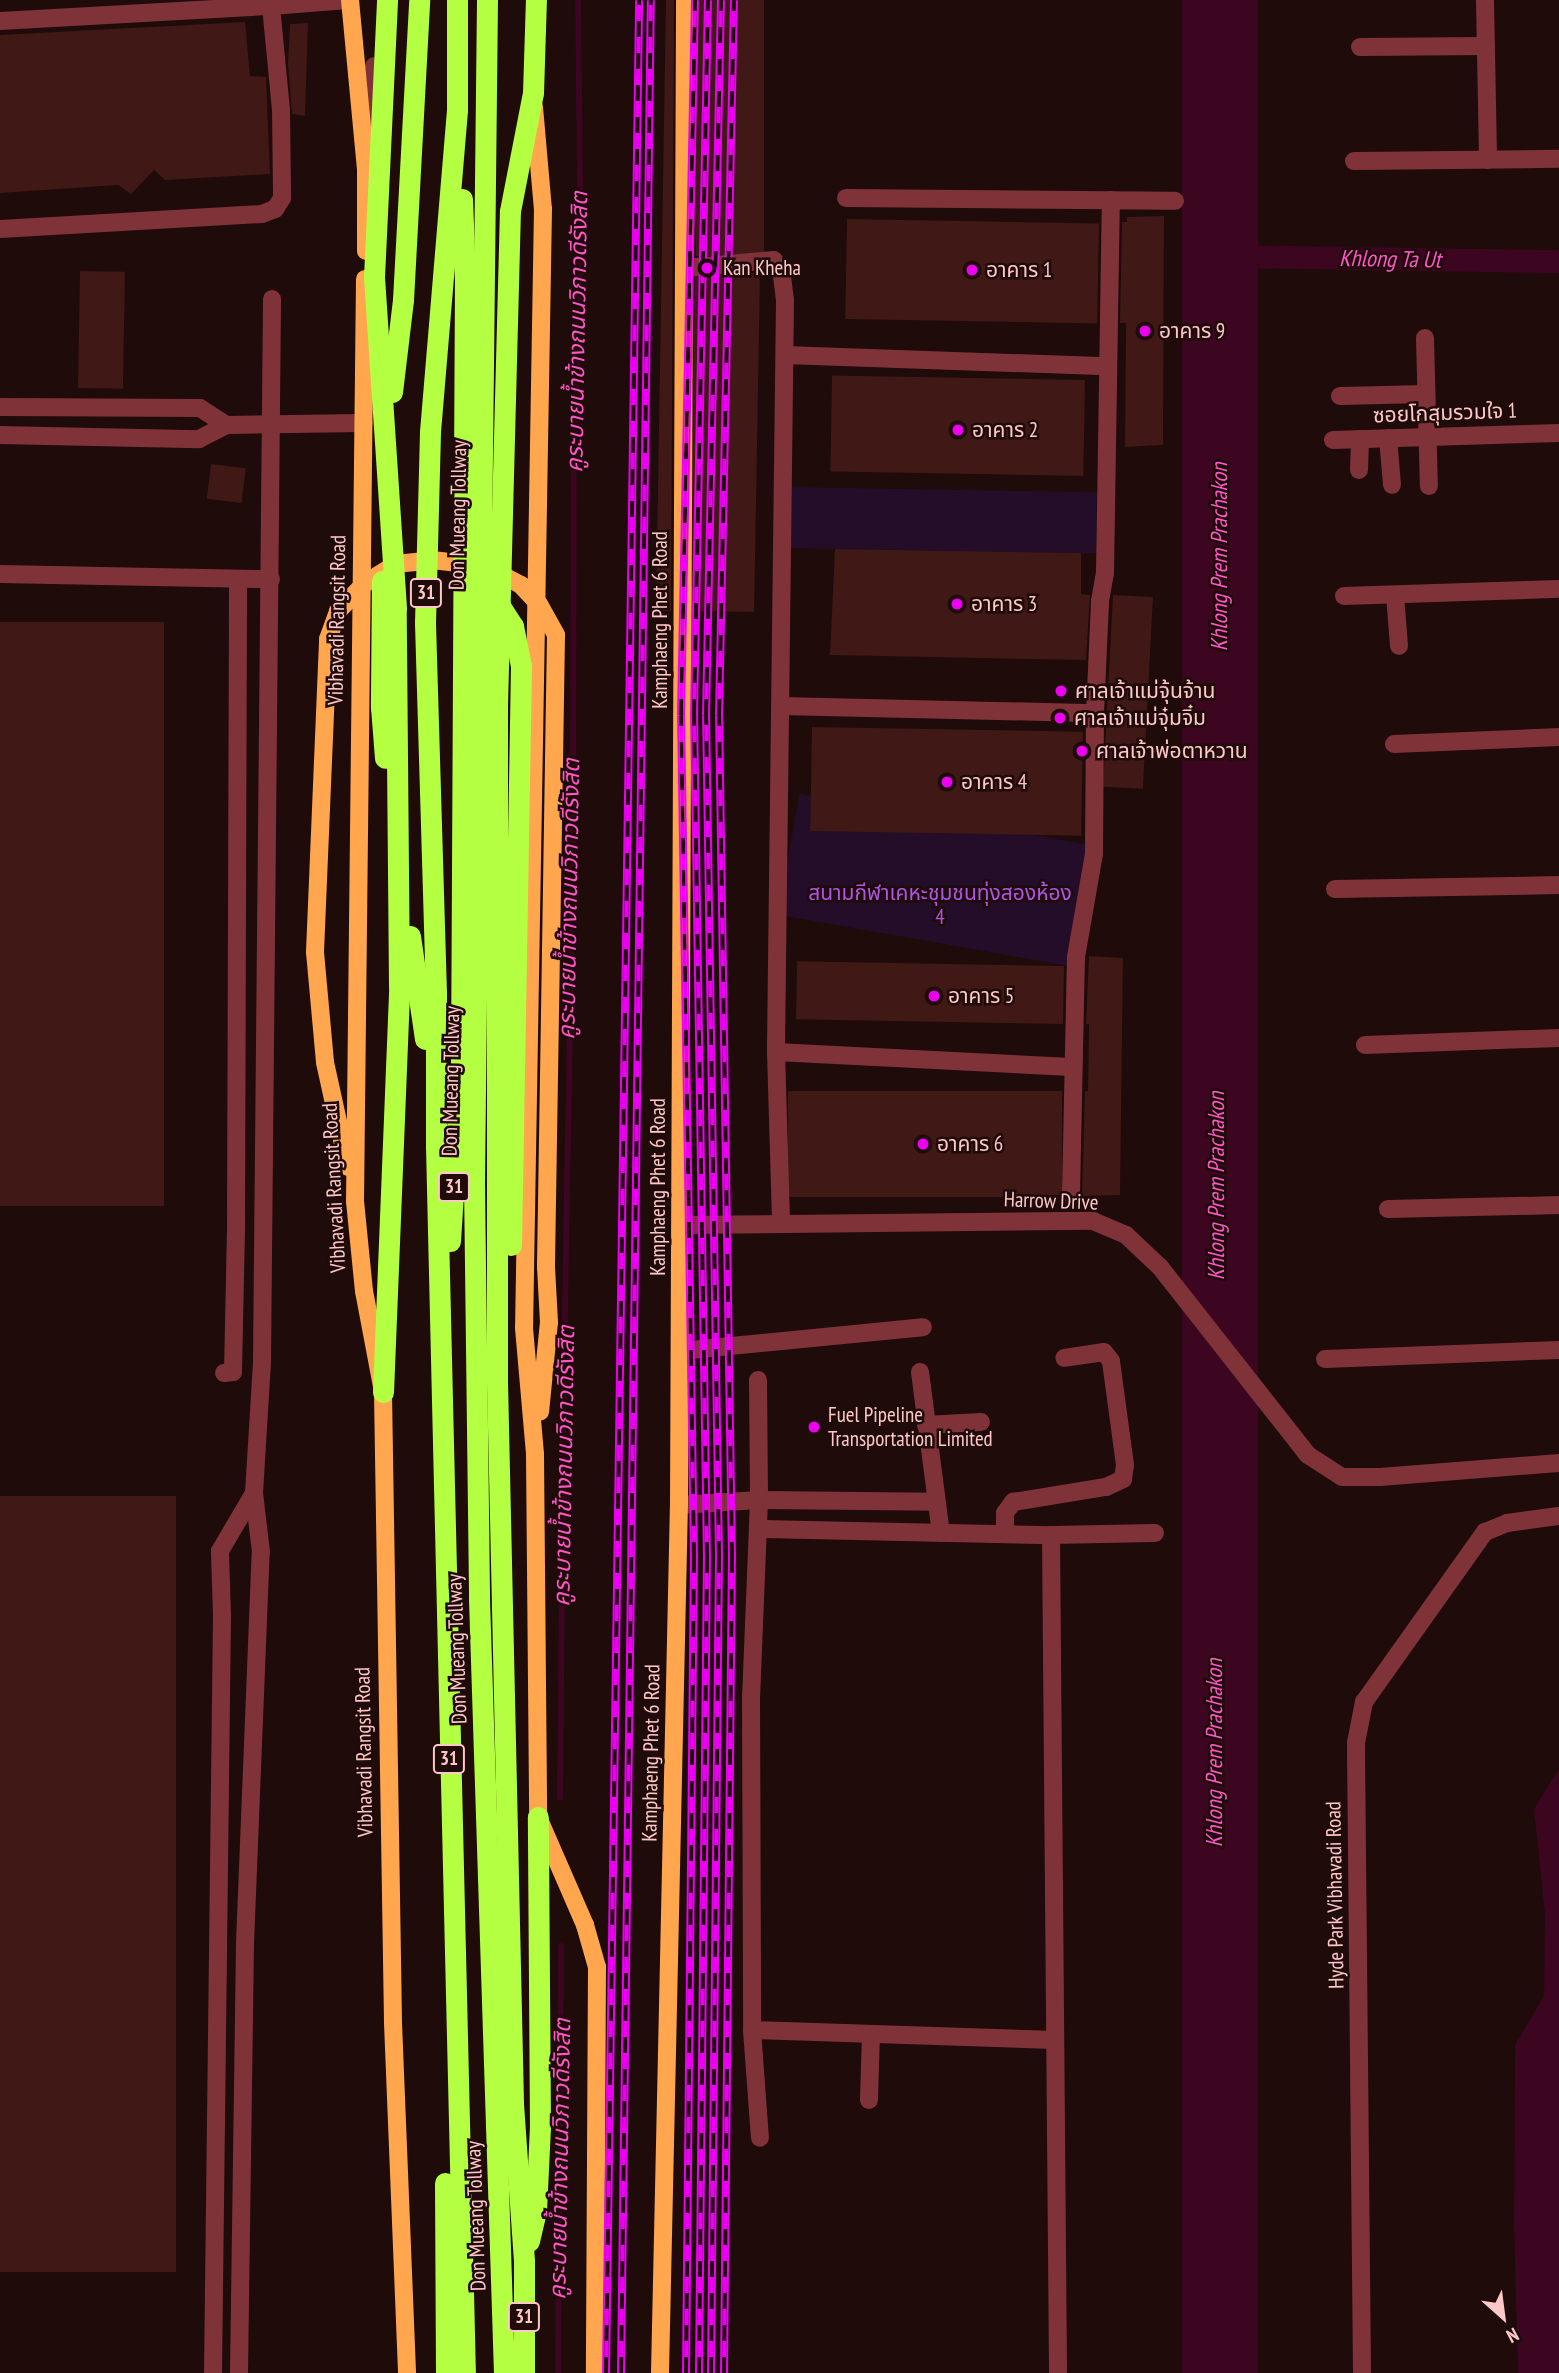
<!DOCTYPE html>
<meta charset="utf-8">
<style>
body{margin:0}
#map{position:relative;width:1559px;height:2373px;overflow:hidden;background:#1e0b0a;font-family:"PT Sans Narrow","Noto Sans Thai",sans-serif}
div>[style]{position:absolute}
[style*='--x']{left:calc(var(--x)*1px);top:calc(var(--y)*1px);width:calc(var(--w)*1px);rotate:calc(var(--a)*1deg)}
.green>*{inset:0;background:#240d28;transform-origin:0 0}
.water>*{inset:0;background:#3c0520;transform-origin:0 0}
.stream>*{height:6px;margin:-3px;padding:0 3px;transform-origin:3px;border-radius:3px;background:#3c0520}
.canal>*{height:23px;margin:-11.5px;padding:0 11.5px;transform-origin:11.5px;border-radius:11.5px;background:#3c0520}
.building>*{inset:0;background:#401815;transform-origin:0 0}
.minor>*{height:18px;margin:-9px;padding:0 9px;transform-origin:9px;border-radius:9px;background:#803239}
.major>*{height:18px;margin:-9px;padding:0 9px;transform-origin:9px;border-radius:9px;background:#ffa64e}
.highway>*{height:21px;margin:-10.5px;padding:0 10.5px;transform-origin:10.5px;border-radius:10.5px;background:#b5ff42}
.rail>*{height:8px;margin-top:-4px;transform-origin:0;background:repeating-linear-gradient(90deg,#1e0b0a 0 16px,#eb00f2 0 32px);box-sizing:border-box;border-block:2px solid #eb00f2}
.dots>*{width:19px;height:19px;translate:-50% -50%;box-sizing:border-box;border:4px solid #1e0b0a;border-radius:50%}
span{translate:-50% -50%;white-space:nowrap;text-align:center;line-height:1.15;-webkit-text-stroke:5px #1e0b0a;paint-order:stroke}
.shield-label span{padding:2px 5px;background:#1e0b0a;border:2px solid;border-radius:5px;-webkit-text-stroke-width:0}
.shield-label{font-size:19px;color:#ffc7c8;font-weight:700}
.poi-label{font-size:21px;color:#ffc7c8}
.left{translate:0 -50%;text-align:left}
.street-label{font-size:21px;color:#ffc7c8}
.park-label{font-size:21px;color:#b054e8}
.water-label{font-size:23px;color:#ff55c6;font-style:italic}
.north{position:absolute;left:1468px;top:2282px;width:70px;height:70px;-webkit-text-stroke:5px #1e0b0a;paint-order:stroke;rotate:152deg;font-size:19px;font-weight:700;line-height:28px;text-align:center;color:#ffc7c8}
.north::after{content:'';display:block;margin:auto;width:24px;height:32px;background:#ffc7c8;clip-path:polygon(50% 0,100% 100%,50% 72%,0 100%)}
</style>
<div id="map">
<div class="green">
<i style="left:790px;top:487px;width:307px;height:61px;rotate:1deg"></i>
<i style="left:1091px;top:845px;width:123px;height:296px;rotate:100deg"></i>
</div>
<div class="water">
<i style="left:1182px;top:0;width:76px;height:2373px"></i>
<i style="clip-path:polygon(1559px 1769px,1559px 2373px,1518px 2373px,1514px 2225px,1515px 2045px,1544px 1996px,1545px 1915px,1534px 1809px)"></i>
</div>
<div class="stream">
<i style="--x:560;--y:1798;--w:374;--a:-89.5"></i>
<i style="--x:563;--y:1424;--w:578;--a:-89.01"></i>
<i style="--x:573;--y:846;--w:408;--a:-89.9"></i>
<i style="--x:574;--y:438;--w:160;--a:-87.5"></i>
<i style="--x:581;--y:278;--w:278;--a:-90.6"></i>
<i style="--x:558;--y:2373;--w:427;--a:-89.6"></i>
</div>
<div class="canal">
<i style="--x:1230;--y:256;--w:329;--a:0.9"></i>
</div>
<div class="building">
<i style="clip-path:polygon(666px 0,674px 0,671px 611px,656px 611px)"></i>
<i style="left:696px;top:0;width:68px;height:256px"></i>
<i style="clip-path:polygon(245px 22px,250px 76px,266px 77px,270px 174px,165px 180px,154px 170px,131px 194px,118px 185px,0 193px,0 35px)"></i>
<i style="clip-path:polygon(308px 23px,305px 116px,292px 114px,288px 63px,290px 24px)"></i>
<i style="clip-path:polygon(1164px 216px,1163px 445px,1125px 447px,1126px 323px,1120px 323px,1122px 222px,1127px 222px,1127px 217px)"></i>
<i style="left:847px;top:219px;width:252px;height:100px;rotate:1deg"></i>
<i style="left:80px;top:271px;width:45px;height:117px;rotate:1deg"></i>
<i style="left:760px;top:273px;width:339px;height:65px;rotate:91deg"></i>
<i style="left:1085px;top:380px;width:96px;height:253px;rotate:91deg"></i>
<i style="left:211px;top:464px;width:35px;height:35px;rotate:7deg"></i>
<i style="clip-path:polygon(835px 549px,1081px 553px,1081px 594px,1090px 595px,1086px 660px,830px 655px)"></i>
<i style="left:1113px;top:595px;width:40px;height:192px;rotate:3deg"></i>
<i style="left:0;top:622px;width:164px;height:584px"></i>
<i style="left:812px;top:727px;width:271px;height:104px;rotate:1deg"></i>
<i style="clip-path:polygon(1089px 956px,1123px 958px,1120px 1195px,1082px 1196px,1085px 1091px,1088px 1091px,1089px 1024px,1086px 1024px)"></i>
<i style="left:1064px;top:966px;width:58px;height:267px;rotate:91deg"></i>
<i style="left:788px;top:1091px;width:274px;height:106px"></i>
<i style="left:176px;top:1496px;width:776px;height:176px;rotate:90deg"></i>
</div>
<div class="minor">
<i style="--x:1485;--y:0;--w:160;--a:88.9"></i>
<i style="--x:271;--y:6;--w:77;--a:-4.5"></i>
<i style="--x:0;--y:21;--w:271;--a:-3.2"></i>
<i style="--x:271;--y:6;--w:104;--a:84.5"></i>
<i style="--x:281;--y:110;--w:88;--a:89.3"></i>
<i style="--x:282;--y:198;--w:13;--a:122"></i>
<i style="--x:275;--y:209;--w:14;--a:159"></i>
<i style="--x:262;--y:214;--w:262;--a:176.7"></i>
<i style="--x:1360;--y:47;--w:126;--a:-0.5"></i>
<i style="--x:368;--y:142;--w:76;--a:-85.5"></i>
<i style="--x:1354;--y:161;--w:205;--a:-0.6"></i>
<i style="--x:846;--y:198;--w:329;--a:0.5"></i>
<i style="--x:684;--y:268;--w:90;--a:-5.1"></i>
<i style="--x:774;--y:260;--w:18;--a:63"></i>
<i style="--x:782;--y:276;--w:24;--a:83"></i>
<i style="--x:785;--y:300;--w:752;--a:90.69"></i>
<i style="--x:776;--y:1052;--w:172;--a:88.3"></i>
<i style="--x:1425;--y:338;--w:148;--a:88.5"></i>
<i style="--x:785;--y:355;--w:322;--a:2"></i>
<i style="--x:1340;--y:396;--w:85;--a:-1.3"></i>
<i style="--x:0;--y:407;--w:200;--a:0.3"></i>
<i style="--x:200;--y:408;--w:31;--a:33"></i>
<i style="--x:0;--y:435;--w:199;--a:1.2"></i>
<i style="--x:199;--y:439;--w:30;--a:-27"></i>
<i style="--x:226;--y:425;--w:138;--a:-0.8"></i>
<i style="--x:1388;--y:438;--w:47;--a:85.1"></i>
<i style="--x:1333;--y:440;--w:226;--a:-1.8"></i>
<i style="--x:1359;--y:470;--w:31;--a:-88"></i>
<i style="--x:0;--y:574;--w:271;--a:1.1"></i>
<i style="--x:1395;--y:595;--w:51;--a:85.5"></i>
<i style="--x:1344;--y:596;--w:215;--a:-1.9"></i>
<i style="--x:780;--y:706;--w:315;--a:1.3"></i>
<i style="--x:1394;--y:744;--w:165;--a:-2.4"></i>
<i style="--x:1335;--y:889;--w:224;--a:-1"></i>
<i style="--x:1365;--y:1045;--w:194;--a:-2.1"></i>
<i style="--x:776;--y:1052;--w:295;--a:2.9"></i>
<i style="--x:1071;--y:1194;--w:237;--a:-88.8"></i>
<i style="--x:1076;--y:957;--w:105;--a:-80.1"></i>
<i style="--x:1094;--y:854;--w:141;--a:-89.6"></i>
<i style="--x:1095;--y:713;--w:112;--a:-87.4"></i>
<i style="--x:1100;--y:601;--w:28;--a:-80"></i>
<i style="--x:1105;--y:573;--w:373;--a:-89.1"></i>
<i style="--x:1388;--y:1209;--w:171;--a:-1.3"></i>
<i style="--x:681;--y:1225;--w:412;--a:-0.6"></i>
<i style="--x:1093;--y:1221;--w:36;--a:23"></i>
<i style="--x:1126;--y:1235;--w:47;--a:43.3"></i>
<i style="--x:1160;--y:1267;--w:239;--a:51.8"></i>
<i style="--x:1308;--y:1455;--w:40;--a:32.9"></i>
<i style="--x:1342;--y:1477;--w:38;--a:0"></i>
<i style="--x:1380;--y:1477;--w:180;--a:-4.5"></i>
<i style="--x:680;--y:1351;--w:244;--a:-5.6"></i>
<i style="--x:1325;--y:1359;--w:234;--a:-2.2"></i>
<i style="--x:920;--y:1372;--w:162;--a:82.6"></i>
<i style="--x:224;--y:1373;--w:9;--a:-6"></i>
<i style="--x:233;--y:1372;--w:142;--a:-88.8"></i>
<i style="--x:236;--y:1230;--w:650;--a:-89.82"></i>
<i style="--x:758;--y:1380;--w:120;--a:89.5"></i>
<i style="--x:759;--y:1500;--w:196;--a:92.3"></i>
<i style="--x:751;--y:1696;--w:334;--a:89.8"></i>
<i style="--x:752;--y:2030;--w:108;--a:85.8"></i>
<i style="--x:926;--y:1425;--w:55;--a:-3.1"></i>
<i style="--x:679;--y:1505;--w:80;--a:-3.6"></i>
<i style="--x:759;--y:1500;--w:177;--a:0.6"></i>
<i style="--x:758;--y:1529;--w:293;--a:1.2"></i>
<i style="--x:1051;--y:1535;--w:104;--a:-1.1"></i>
<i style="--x:1005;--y:1534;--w:21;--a:-90"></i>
<i style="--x:1005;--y:1513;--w:14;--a:-54"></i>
<i style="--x:1013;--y:1502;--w:94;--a:-9.2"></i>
<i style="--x:1106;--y:1487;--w:19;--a:-25"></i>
<i style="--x:1123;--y:1479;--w:14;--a:-82"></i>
<i style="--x:1125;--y:1465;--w:105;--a:-97.7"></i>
<i style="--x:1111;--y:1361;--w:11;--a:-128"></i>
<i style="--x:1104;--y:1352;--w:40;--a:171.5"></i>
<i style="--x:1051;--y:1535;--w:838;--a:89.52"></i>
<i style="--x:752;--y:2030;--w:303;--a:1.9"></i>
<i style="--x:869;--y:2100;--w:66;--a:-88.3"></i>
<i style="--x:213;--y:2373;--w:757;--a:-89.32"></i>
<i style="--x:222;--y:1616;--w:65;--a:-91.8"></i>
<i style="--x:220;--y:1551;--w:67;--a:-59.6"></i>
<i style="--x:239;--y:2373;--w:430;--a:-89.2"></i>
<i style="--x:245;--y:1943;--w:391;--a:-87.7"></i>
<i style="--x:261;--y:1552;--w:59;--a:-96.8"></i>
<i style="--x:254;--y:1493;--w:132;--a:-86.5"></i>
<i style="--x:262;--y:1361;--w:1062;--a:-89.46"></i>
<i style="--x:1362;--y:2373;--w:630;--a:-90.55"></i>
<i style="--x:1356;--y:1743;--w:42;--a:-79"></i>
<i style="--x:1364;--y:1702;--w:209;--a:-54.6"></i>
<i style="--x:1485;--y:1532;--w:24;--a:-22"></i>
<i style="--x:1507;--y:1523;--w:52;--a:-7.7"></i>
</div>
<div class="major">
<i style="--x:350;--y:0;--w:171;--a:84.6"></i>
<i style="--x:366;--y:170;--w:81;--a:90"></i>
<i style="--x:534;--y:107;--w:102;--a:85"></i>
<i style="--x:543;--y:209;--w:1119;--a:90.97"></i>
<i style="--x:524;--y:1328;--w:126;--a:85"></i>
<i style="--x:535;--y:1454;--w:363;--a:89.5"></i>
<i style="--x:538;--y:1817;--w:118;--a:66.5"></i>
<i style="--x:585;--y:1925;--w:44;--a:74.1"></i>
<i style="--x:597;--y:1967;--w:406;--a:90.3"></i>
<i style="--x:365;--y:279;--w:922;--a:90.62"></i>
<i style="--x:355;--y:1201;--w:90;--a:84.3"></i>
<i style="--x:364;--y:1291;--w:103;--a:79.3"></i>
<i style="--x:383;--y:1392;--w:631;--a:89.09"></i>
<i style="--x:393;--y:2023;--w:350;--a:87.7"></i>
<i style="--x:348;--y:1167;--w:107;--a:-102.4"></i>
<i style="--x:325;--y:1062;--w:110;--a:-95.2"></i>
<i style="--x:315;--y:952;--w:313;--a:-87.6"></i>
<i style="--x:328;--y:639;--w:30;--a:-70"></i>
<i style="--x:338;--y:611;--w:37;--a:-46"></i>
<i style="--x:364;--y:584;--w:38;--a:-32"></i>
<i style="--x:396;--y:564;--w:36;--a:-6"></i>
<i style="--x:432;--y:560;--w:53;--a:6.5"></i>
<i style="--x:485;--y:566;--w:41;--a:27.8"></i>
<i style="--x:521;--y:585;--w:26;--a:47"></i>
<i style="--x:539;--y:604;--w:35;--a:61"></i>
<i style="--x:556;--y:635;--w:632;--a:90.91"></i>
<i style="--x:546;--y:1267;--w:55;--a:86.9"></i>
<i style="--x:549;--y:1322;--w:90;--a:95.7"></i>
<i style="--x:660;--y:2373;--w:868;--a:-88.75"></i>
<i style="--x:679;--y:1505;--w:1505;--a:-89.77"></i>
</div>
<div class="highway">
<i style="--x:457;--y:0;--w:110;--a:90"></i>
<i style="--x:457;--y:110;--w:323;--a:94.8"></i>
<i style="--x:430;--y:432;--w:191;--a:91.5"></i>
<i style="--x:425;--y:623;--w:369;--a:88.3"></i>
<i style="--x:436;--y:992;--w:154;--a:90"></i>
<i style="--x:436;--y:1146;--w:1227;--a:88.65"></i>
<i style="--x:487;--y:0;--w:1183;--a:90.63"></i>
<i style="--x:474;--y:1183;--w:416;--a:89.3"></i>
<i style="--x:479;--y:1599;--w:774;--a:88.15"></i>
<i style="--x:392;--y:392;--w:93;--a:-83.2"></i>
<i style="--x:403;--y:300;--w:300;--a:-86.9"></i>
<i style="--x:382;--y:581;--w:126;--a:90.5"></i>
<i style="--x:381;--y:707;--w:51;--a:85.5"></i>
<i style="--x:500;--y:606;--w:24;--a:57"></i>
<i style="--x:513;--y:626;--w:41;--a:78.7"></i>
<i style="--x:521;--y:666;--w:579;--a:90.99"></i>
<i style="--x:410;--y:936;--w:104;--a:81.7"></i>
<i style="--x:450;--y:1241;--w:173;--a:-86.4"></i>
<i style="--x:461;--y:1068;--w:788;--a:-89.71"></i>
<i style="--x:465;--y:280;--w:81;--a:-92.1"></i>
<i style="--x:383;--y:1392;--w:406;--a:-87.7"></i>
<i style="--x:399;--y:986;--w:378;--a:-90.5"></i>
<i style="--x:396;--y:608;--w:332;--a:-93.8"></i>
<i style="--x:374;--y:277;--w:277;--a:-87.3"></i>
<i style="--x:445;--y:2183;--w:190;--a:89.7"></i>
<i style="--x:529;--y:2241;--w:31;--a:-77"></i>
<i style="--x:536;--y:2211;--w:84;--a:-87.3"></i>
<i style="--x:540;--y:2127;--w:310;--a:-90.4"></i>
<i style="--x:524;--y:2373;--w:112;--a:-90"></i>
<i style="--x:524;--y:2261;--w:158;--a:-94"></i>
<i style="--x:513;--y:2103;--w:722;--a:-91.27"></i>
<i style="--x:497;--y:1381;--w:676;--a:-90"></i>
<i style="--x:497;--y:705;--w:494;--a:-88.5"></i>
<i style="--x:510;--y:211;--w:120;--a:-79"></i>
<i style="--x:533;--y:93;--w:93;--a:-88.2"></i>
</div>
<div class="rail">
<i style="--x:606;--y:2373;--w:2373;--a:-89.2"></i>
<i style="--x:621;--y:2373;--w:2373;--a:-89.28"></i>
<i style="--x:686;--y:2373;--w:815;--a:-89.44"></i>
<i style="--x:694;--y:1558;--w:843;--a:-90.88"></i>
<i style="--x:681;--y:715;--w:715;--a:-88.88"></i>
<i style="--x:699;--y:2373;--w:815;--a:-89.44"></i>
<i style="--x:707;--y:1558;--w:843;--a:-90.88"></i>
<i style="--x:694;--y:715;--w:715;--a:-88.88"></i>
<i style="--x:711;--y:2373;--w:816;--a:-89.44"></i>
<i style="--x:719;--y:1557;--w:842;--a:-90.88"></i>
<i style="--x:706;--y:715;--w:715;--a:-88.8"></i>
<i style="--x:724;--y:2373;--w:815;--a:-89.44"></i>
<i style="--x:732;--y:1558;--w:843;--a:-90.88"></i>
<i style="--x:719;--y:715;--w:715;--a:-88.8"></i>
</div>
<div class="dots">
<i style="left:707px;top:268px;background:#eb00f2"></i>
<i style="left:972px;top:270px;background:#eb00f2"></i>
<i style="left:1145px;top:331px;background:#eb00f2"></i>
<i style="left:958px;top:430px;background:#eb00f2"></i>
<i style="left:957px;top:604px;background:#eb00f2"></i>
<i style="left:1061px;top:691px;background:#eb00f2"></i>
<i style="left:1060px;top:718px;background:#eb00f2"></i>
<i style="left:1082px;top:751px;background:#eb00f2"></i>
<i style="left:947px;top:782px;background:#eb00f2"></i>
<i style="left:934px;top:996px;background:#eb00f2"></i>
<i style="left:923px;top:1144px;background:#eb00f2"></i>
<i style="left:814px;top:1427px;background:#eb00f2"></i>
</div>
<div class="shield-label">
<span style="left:426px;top:593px">31</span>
<span style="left:454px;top:1187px">31</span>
<span style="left:449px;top:1759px">31</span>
<span style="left:524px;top:2317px">31</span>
</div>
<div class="poi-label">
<span class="left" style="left:723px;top:268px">Kan Kheha</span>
<span class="left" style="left:986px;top:270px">อาคาร 1</span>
<span class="left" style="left:1159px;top:331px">อาคาร 9</span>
<span class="left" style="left:972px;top:430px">อาคาร 2</span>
<span class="left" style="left:971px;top:604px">อาคาร 3</span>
<span class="left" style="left:1075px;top:691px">ศาลเจ้าแม่จุ้นจ้าน</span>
<span class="left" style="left:1074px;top:718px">ศาลเจ้าแม่จุ๋มจิ๋ม</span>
<span class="left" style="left:1096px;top:751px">ศาลเจ้าพ่อตาหวาน</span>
<span class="left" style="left:961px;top:782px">อาคาร 4</span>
<span class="left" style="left:948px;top:996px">อาคาร 5</span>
<span class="left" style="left:937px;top:1144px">อาคาร 6</span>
<span class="left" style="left:828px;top:1427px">Fuel Pipeline<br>Transportation Limited</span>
</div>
<div class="street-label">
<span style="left:1445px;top:413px;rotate:-2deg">ซอยโกสุมรวมใจ 1</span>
<span style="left:458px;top:515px;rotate:-89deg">Don Mueang Tollway</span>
<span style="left:337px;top:620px;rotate:-89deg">Vibhavadi Rangsit Road</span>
<span style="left:660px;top:620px;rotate:-90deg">Kamphaeng Phet 6 Road</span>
<span style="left:451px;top:1081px;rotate:-89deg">Don Mueang Tollway</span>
<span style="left:658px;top:1187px;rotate:-90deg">Kamphaeng Phet 6 Road</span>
<span style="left:334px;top:1188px;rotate:-93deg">Vibhavadi Rangsit Road</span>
<span style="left:1051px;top:1201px;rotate:2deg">Harrow Drive</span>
<span style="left:457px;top:1649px;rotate:-92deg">Don Mueang Tollway</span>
<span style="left:364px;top:1752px;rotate:-91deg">Vibhavadi Rangsit Road</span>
<span style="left:651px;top:1753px;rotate:-89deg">Kamphaeng Phet 6 Road</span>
<span style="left:1335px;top:1895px;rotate:-91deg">Hyde Park Vibhavadi Road</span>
<span style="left:476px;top:2216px;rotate:-92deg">Don Mueang Tollway</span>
</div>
<div class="park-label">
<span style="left:940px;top:905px">สนามกีฬาเคหะชุมชนทุ่งสองห้อง<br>4</span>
</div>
<div class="water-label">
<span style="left:1390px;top:259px;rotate:1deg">Khlong Ta Ut</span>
<span style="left:577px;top:332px;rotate:-89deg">คูระบายน้ำข้างถนนวิภาวดีรังสิต</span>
<span style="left:1219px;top:557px;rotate:-90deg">Khlong Prem Prachakon</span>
<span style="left:569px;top:899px;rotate:-89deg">คูระบายน้ำข้างถนนวิภาวดีรังสิต</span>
<span style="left:1216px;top:1186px;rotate:-90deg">Khlong Prem Prachakon</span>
<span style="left:564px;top:1466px;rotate:-89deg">คูระบายน้ำข้างถนนวิภาวดีรังสิต</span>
<span style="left:1214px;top:1753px;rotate:-90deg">Khlong Prem Prachakon</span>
<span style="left:560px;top:2159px;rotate:-89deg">คูระบายน้ำข้างถนนวิภาวดีรังสิต</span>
</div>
<div class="north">N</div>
</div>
